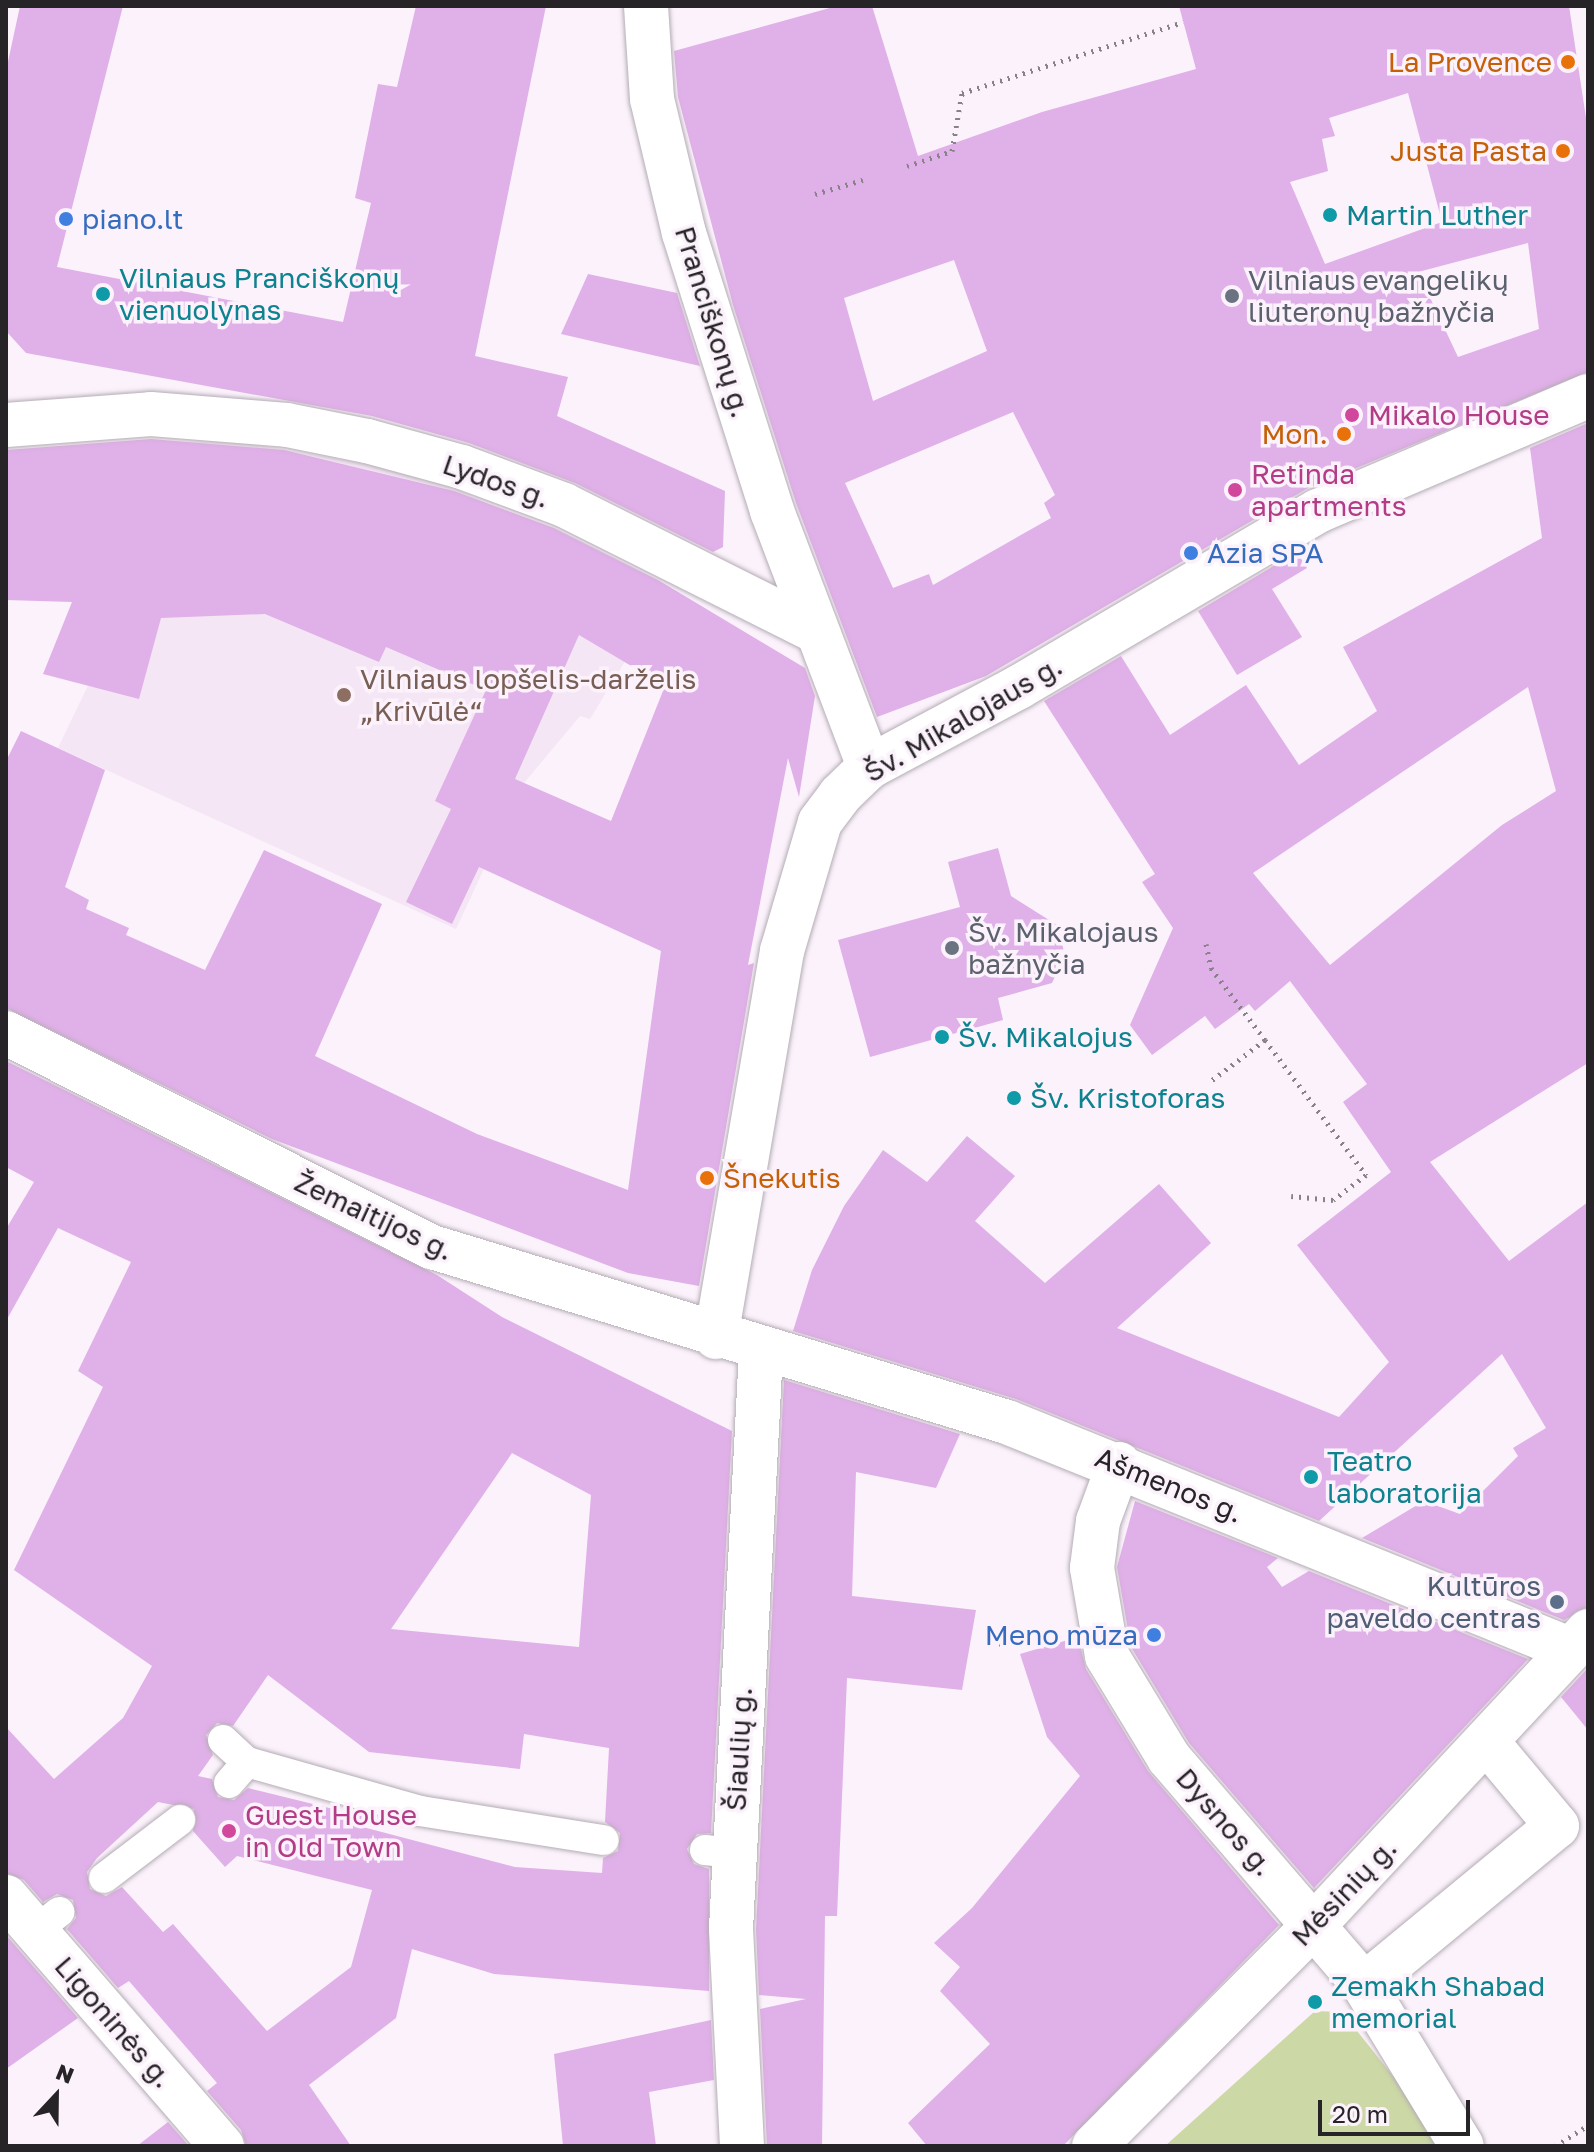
<!DOCTYPE html>
<meta charset="utf-8">
<style>
body{margin:0}
#map{position:relative;width:1594px;height:2152px;overflow:hidden;background:#fbf2fb;font-family:"Golos Text",sans-serif}
div>[style]{position:absolute}
[style*='--x']{left:calc(var(--x)*1px);top:calc(var(--y)*1px);width:calc(var(--w)*1px);rotate:calc(var(--a)*1deg)}
.built>*{inset:0;background:#f4e6f5}
.green>*{inset:0;background:#ccd8a5}
.building>*{inset:0;background:#e0b0e8}
.path>*{height:5px;margin-top:-2.5px;transform-origin:0;background:repeating-linear-gradient(90deg,#888288 0 2px,transparent 0 8px)}
.roads{filter:drop-shadow(0 0 2px #b4acb4) drop-shadow(0 0 2px #b4acb4)}
.lane>*{height:30px;margin:-15px;padding:0 15px;transform-origin:15px;border-radius:15px;background:#fff}
.street>*{height:44px;margin:-22px;padding:0 22px;transform-origin:22px;border-radius:22px;background:#fff}
.dots>*{width:22px;height:22px;translate:-50% -50%;box-sizing:border-box;border:4px solid #fbf2fb;border-radius:50%}
span{translate:-50% -50%;white-space:nowrap;text-align:center;line-height:1.15;-webkit-text-stroke:7px #fbf2fb;paint-order:stroke}
.food-label{font-size:28px;color:#c56008}
.right{translate:-100% -50%;text-align:right}
.left{translate:0 -50%;text-align:left}
.culture-label{font-size:28px;color:#0d838f}
.shop-label{font-size:28px;color:#366cbe}
.worship-label{font-size:28px;color:#5b616d}
.street-label{font-size:28px;color:#272427}
.hotel-label{font-size:28px;color:#b23c85}
.education-label{font-size:28px;color:#785e54}
.service-label{font-size:28px;color:#4e5e75}
.frame{position:absolute;inset:0;border:8px solid #272427;pointer-events:none}
.north{position:absolute;left:16px;top:2056px;width:80px;height:80px;-webkit-text-stroke:6px #fbf2fb;paint-order:stroke;rotate:22deg;font-size:22px;font-weight:700;line-height:32px;text-align:center;color:#272427}
.north::after{content:'';display:block;margin:auto;width:28px;height:36px;background:#272427;clip-path:polygon(50% 0,100% 100%,50% 72%,0 100%)}
.scale{position:absolute;left:1318px;top:2100px;width:152px;height:36px;box-sizing:border-box;border:4px solid #272427;border-top:0;padding-left:10px;font-size:24px;line-height:28px;white-space:nowrap;color:#272427;-webkit-text-stroke:6px #fbf2fb;paint-order:stroke}
</style>
<div id="map">
<div class="built">
<i style="clip-path:polygon(235px 441px,394px 469px,458px 490px,670px 587px,590px 719px,580px 716px,524px 783px,456px 929px,58px 748px,94px 673px,168px 442px)"></i>
</div>
<div class="green">
<i style="clip-path:polygon(1315px 2011px,1342px 2012px,1396px 2080px,1437px 2146px,1165px 2146px)"></i>
</div>
<div class="building">
<i style="clip-path:polygon(20px 6px,123px 6px,57px 267px,343px 322px,371px 203px,355px 198px,378px 84px,397px 87px,416px 6px,546px 6px,475px 356px,568px 377px,557px 416px,725px 491px,723px 547px,713px 552px,575px 483px,469px 443px,372px 416px,26px 353px,6px 331px,6px 71px)"></i>
<i style="clip-path:polygon(evenodd,837px 6px,872px 6px,918px 156px,1042px 112px,1196px 69px,1179px 6px,1569px 6px,1588px 131px,1588px 372px,1308px 488px,986px 676px,877px 717px,796px 503px,733px 305px,678px 97px,674px 51px,837px 6px,1408px 93px,1442px 222px,1325px 264px,1290px 182px,1328px 171px,1322px 139px,1335px 136px,1329px 118px,1408px 93px,837px 6px,1528px 243px,1539px 329px,1458px 357px,1418px 272px,1528px 243px,837px 6px,954px 260px,987px 351px,873px 401px,844px 298px,954px 260px,837px 6px,1013px 412px,1055px 495px,1044px 503px,1051px 518px,933px 585px,929px 574px,893px 588px,845px 483px,1013px 412px)"></i>
<i style="clip-path:polygon(588px 274px,677px 293px,700px 366px,561px 334px)"></i>
<i style="clip-path:polygon(evenodd,1588px 423px,1588px 1063px,1430px 1162px,1509px 1261px,1588px 1202px,1588px 1607px,1564px 1620px,1362px 1538px,1424px 1501px,1460px 1514px,1518px 1456px,1513px 1448px,1546px 1428px,1502px 1354px,1319px 1521px,1016px 1399px,793px 1331px,812px 1270px,844px 1206px,883px 1150px,927px 1182px,967px 1136px,1015px 1176px,975px 1221px,1045px 1283px,1159px 1184px,1211px 1243px,1117px 1328px,1339px 1417px,1389px 1362px,1297px 1245px,1391px 1172px,1343px 1102px,1367px 1084px,1290px 981px,1255px 1011px,1249px 1004px,1215px 1029px,1205px 1016px,1152px 1055px,1130px 1025px,1173px 928px,1142px 882px,1155px 874px,1044px 701px,1121px 656px,1170px 735px,1246px 685px,1299px 765px,1377px 711px,1343px 647px,1542px 538px,1530px 448px,1588px 423px,1528px 687px,1556px 791px,1502px 825px,1330px 965px,1253px 873px,1528px 687px)"></i>
<i style="clip-path:polygon(evenodd,151px 439px,284px 450px,454px 491px,554px 528px,658px 580px,805px 668px,815px 696px,799px 797px,788px 758px,748px 965px,754px 963px,699px 1286px,628px 1273px,272px 1139px,6px 1008px,6px 761px,21px 731px,105px 770px,65px 887px,89px 900px,86px 909px,129px 928px,126px 935px,205px 970px,264px 850px,382px 904px,315px 1056px,477px 1134px,628px 1190px,661px 951px,479px 867px,452px 924px,406px 902px,451px 809px,435px 801px,486px 690px,386px 647px,379px 662px,265px 614px,161px 618px,139px 699px,43px 674px,72px 602px,6px 600px,6px 450px,151px 439px,579px 635px,665px 686px,611px 821px,515px 779px,579px 635px)"></i>
<i style="clip-path:polygon(1297px 552px,1307px 568px,1272px 589px,1302px 637px,1237px 675px,1198px 611px)"></i>
<i style="clip-path:polygon(998px 848px,1011px 896px,1057px 925px,1065px 955px,1052px 983px,998px 998px,1003px 1020px,870px 1057px,838px 940px,960px 907px,948px 862px)"></i>
<i style="clip-path:polygon(evenodd,6px 1061px,437px 1275px,502px 1317px,732px 1431px,711px 1833px,697px 1834px,687px 1849px,694px 1864px,709px 1869px,709px 1991px,494px 1974px,412px 1949px,396px 2018px,309px 2085px,351px 2146px,246px 2146px,241px 2130px,207px 2091px,217px 2083px,129px 1981px,118px 1988px,67px 1929px,76px 1918px,73px 1900px,57px 1894px,43px 1902px,24px 1880px,6px 1873px,6px 1727px,54px 1779px,123px 1718px,152px 1666px,14px 1570px,103px 1387px,78px 1371px,131px 1262px,58px 1228px,6px 1321px,6px 1229px,34px 1182px,6px 1167px,6px 1061px,512px 1453px,591px 1495px,579px 1647px,391px 1629px,512px 1453px,6px 1061px,268px 1675px,369px 1752px,520px 1769px,524px 1734px,609px 1748px,605px 1822px,620px 1833px,618px 1851px,603px 1858px,602px 1873px,515px 1867px,359px 1826px,362px 1816px,248px 1788px,234px 1800px,218px 1797px,212px 1779px,198px 1776px,213px 1755px,206px 1735px,217px 1723px,233px 1726px,268px 1675px,6px 1061px,158px 1802px,194px 1809px,193px 1831px,225px 1867px,237px 1856px,372px 1890px,351px 1967px,267px 2031px,173px 1924px,163px 1932px,122px 1887px,106px 1896px,90px 1889px,87px 1872px,97px 1858px,158px 1802px)"></i>
<i style="clip-path:polygon(784px 1380px,960px 1434px,936px 1488px,856px 1472px,852px 1596px,976px 1610px,962px 1690px,847px 1678px,837px 1916px,825px 1916px,822px 2146px,767px 2146px,760px 2009px,806px 1999px,759px 1995px,756px 1929px)"></i>
<i style="clip-path:polygon(1135px 1501px,1278px 1558px,1267px 1567px,1282px 1587px,1309px 1571px,1528px 1659px,1314px 1888px,1189px 1743px,1131px 1647px,1117px 1567px)"></i>
<i style="clip-path:polygon(1078px 1637px,1086px 1669px,1148px 1771px,1279px 1925px,1063px 2146px,927px 2146px,908px 2123px,990px 2044px,940px 1991px,960px 1967px,934px 1943px,972px 1908px,1080px 1776px,1047px 1737px,1020px 1654px)"></i>
<i style="clip-path:polygon(1588px 1668px,1588px 1730px,1561px 1697px)"></i>
<i style="clip-path:polygon(6px 1935px,78px 2018px,6px 2069px)"></i>
<i style="clip-path:polygon(711px 2020px,714px 2080px,649px 2092px,656px 2146px,563px 2146px,554px 2054px)"></i>
<i style="clip-path:polygon(168px 2122px,189px 2146px,137px 2146px)"></i>
</div>
<div class="path">
<i style="--x:907;--y:166;--w:47;--a:-18.4"></i>
<i style="--x:952;--y:151;--w:59;--a:-80.2"></i>
<i style="--x:962;--y:93;--w:232;--a:-17.8"></i>
<i style="--x:815;--y:194;--w:50;--a:-16.3"></i>
<i style="--x:1206;--y:944;--w:25;--a:78"></i>
<i style="--x:1211;--y:968;--w:90;--a:53.1"></i>
<i style="--x:1265;--y:1040;--w:68;--a:142.8"></i>
<i style="--x:1265;--y:1040;--w:169;--a:53.2"></i>
<i style="--x:1366;--y:1175;--w:41;--a:142.9"></i>
<i style="--x:1333;--y:1200;--w:42;--a:-174.6"></i>
<i style="--x:991;--y:1645;--w:67;--a:-10.3"></i>
<i style="--x:1555;--y:2146;--w:39;--a:-32"></i>
</div>
<div class="roads">
<div class="lane">
<i style="--x:223;--y:1740;--w:33;--a:43"></i>
<i style="--x:229;--y:1783;--w:28;--a:-49"></i>
<i style="--x:247;--y:1762;--w:180;--a:15.8"></i>
<i style="--x:420;--y:1811;--w:186;--a:9"></i>
<i style="--x:705;--y:1850;--w:29;--a:6"></i>
<i style="--x:104;--y:1878;--w:96;--a:-37.3"></i>
<i style="--x:35;--y:1931;--w:31;--a:-38"></i>
</div>
<div class="street">
<i style="--x:646;--y:6;--w:93;--a:86.3"></i>
<i style="--x:652;--y:99;--w:138;--a:76.6"></i>
<i style="--x:684;--y:233;--w:292;--a:72.4"></i>
<i style="--x:772;--y:511;--w:274;--a:69.2"></i>
<i style="--x:6;--y:425;--w:145;--a:-4.3"></i>
<i style="--x:151;--y:414;--w:136;--a:4.6"></i>
<i style="--x:287;--y:425;--w:82;--a:11.3"></i>
<i style="--x:367;--y:441;--w:98;--a:15.3"></i>
<i style="--x:462;--y:467;--w:109;--a:20.4"></i>
<i style="--x:564;--y:505;--w:282;--a:26.6"></i>
<i style="--x:6;--y:1033;--w:477;--a:26.7"></i>
<i style="--x:432;--y:1247;--w:601;--a:16.93"></i>
<i style="--x:1007;--y:1422;--w:604;--a:21.98"></i>
<i style="--x:716;--y:1337;--w:392;--a:-80.3"></i>
<i style="--x:782;--y:951;--w:134;--a:-73.6"></i>
<i style="--x:820;--y:822;--w:34;--a:-53"></i>
<i style="--x:840;--y:795;--w:40;--a:-44"></i>
<i style="--x:869;--y:767;--w:170;--a:-28.1"></i>
<i style="--x:1019;--y:687;--w:347;--a:-30.5"></i>
<i style="--x:1318;--y:511;--w:293;--a:-23.1"></i>
<i style="--x:1119;--y:1464;--w:61;--a:110.2"></i>
<i style="--x:1098;--y:1521;--w:47;--a:97.3"></i>
<i style="--x:1092;--y:1568;--w:89;--a:80.3"></i>
<i style="--x:1107;--y:1656;--w:119;--a:58.7"></i>
<i style="--x:1169;--y:1758;--w:299;--a:49.3"></i>
<i style="--x:1364;--y:1985;--w:188;--a:58.7"></i>
<i style="--x:6;--y:1897;--w:330;--a:49.1"></i>
<i style="--x:1364;--y:1985;--w:250;--a:-39.5"></i>
<i style="--x:1557;--y:1826;--w:109;--a:-129.8"></i>
<i style="--x:742;--y:2146;--w:217;--a:-92.9"></i>
<i style="--x:731;--y:1929;--w:579;--a:-87.03"></i>
<i style="--x:1094;--y:2146;--w:312;--a:-45.1"></i>
<i style="--x:1314;--y:1925;--w:402;--a:-47"></i>
</div>
</div>
<div class="dots">
<i style="left:1568px;top:62px;background:#e8710a"></i>
<i style="left:1563px;top:151px;background:#e8710a"></i>
<i style="left:1330px;top:215px;background:#0f9aa8"></i>
<i style="left:66px;top:219px;background:#3f7fe0"></i>
<i style="left:103px;top:294px;background:#0f9aa8"></i>
<i style="left:1232px;top:296px;background:#6b7280"></i>
<i style="left:1352px;top:415px;background:#d1479c"></i>
<i style="left:1344px;top:434px;background:#e8710a"></i>
<i style="left:1235px;top:490px;background:#d1479c"></i>
<i style="left:1191px;top:553px;background:#3f7fe0"></i>
<i style="left:344px;top:695px;background:#8d6e63"></i>
<i style="left:952px;top:948px;background:#6b7280"></i>
<i style="left:942px;top:1037px;background:#0f9aa8"></i>
<i style="left:1014px;top:1098px;background:#0f9aa8"></i>
<i style="left:707px;top:1178px;background:#e8710a"></i>
<i style="left:1311px;top:1477px;background:#0f9aa8"></i>
<i style="left:1557px;top:1602px;background:#5c6f8a"></i>
<i style="left:1154px;top:1635px;background:#3f7fe0"></i>
<i style="left:229px;top:1831px;background:#d1479c"></i>
<i style="left:1315px;top:2002px;background:#0f9aa8"></i>
</div>
<div class="food-label">
<span class="right" style="left:1552px;top:62px">La Provence</span>
<span class="right" style="left:1547px;top:151px">Justa Pasta</span>
<span class="right" style="left:1328px;top:434px">Mon.</span>
<span class="left" style="left:723px;top:1178px">Šnekutis</span>
</div>
<div class="culture-label">
<span class="left" style="left:1346px;top:215px">Martin Luther</span>
<span class="left" style="left:119px;top:294px">Vilniaus Pranciškonų<br>vienuolynas</span>
<span class="left" style="left:958px;top:1037px">Šv. Mikalojus</span>
<span class="left" style="left:1030px;top:1098px">Šv. Kristoforas</span>
<span class="left" style="left:1327px;top:1477px">Teatro<br>laboratorija</span>
<span class="left" style="left:1331px;top:2002px">Zemakh Shabad<br>memorial</span>
</div>
<div class="shop-label">
<span class="left" style="left:82px;top:219px">piano.lt</span>
<span class="left" style="left:1207px;top:553px">Azia SPA</span>
<span class="right" style="left:1138px;top:1635px">Meno mūza</span>
</div>
<div class="worship-label">
<span class="left" style="left:1248px;top:296px">Vilniaus evangelikų<br>liuteronų bažnyčia</span>
<span class="left" style="left:968px;top:948px">Šv. Mikalojaus<br>bažnyčia</span>
</div>
<div class="street-label">
<span style="left:713px;top:322px;rotate:73deg">Pranciškonų g.</span>
<span style="left:496px;top:481px;rotate:19deg">Lydos g.</span>
<span style="left:963px;top:719px;rotate:-30deg">Šv. Mikalojaus g.</span>
<span style="left:374px;top:1216px;rotate:25deg">Žemaitijos g.</span>
<span style="left:1169px;top:1485px;rotate:22deg">Ašmenos g.</span>
<span style="left:739px;top:1749px;rotate:-87deg">Šiaulių g.</span>
<span style="left:1225px;top:1822px;rotate:49deg">Dysnos g.</span>
<span style="left:1344px;top:1892px;rotate:-46deg">Mėsinių g.</span>
<span style="left:114px;top:2022px;rotate:49deg">Ligoninės g.</span>
</div>
<div class="hotel-label">
<span class="left" style="left:1368px;top:415px">Mikalo House</span>
<span class="left" style="left:1251px;top:490px">Retinda<br>apartments</span>
<span class="left" style="left:245px;top:1831px">Guest House<br>in Old Town</span>
</div>
<div class="education-label">
<span class="left" style="left:360px;top:695px">Vilniaus lopšelis-darželis<br>„Krivūlė“</span>
</div>
<div class="service-label">
<span class="right" style="left:1541px;top:1602px">Kultūros<br>paveldo centras</span>
</div>
<div class="frame"></div>
<div class="north">N</div>
<div class="scale">20 m</div>
</div>
